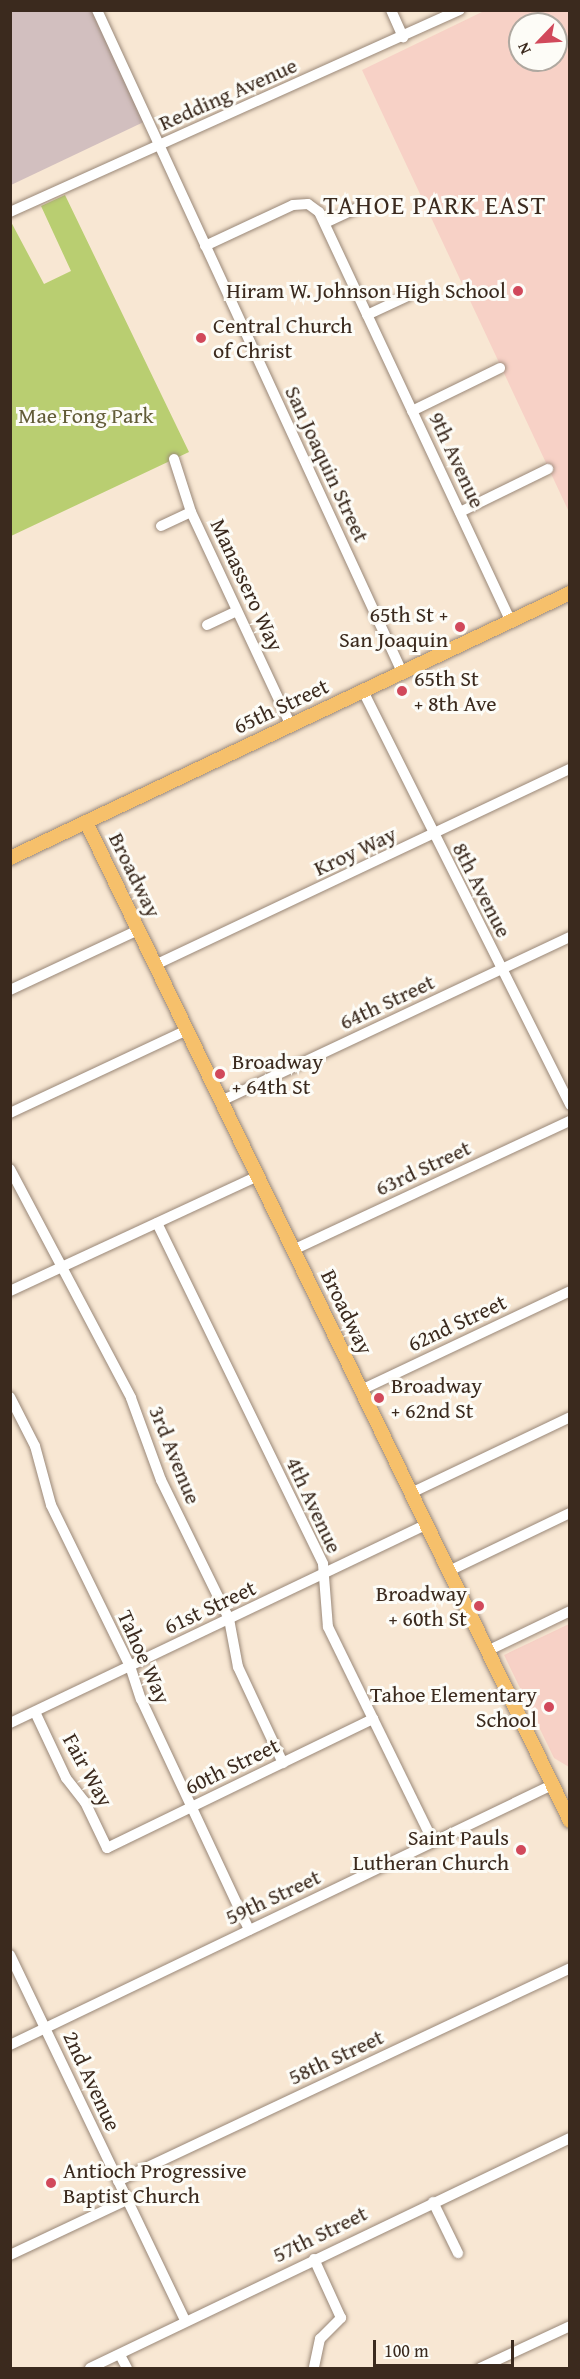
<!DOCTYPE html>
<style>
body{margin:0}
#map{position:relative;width:580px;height:2379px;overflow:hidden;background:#f8e7d3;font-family:"Gentium Book Plus",serif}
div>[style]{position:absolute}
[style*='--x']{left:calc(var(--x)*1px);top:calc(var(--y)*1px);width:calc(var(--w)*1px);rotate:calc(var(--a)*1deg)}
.built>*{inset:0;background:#f7d1c6}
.industrial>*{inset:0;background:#d2bfbf}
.green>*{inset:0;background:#b9ce71}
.roads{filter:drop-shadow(0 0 2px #9a8878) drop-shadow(0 0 2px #9a8878)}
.minor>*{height:10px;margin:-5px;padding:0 5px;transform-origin:5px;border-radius:5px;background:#fff}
.major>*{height:14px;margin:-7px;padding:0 7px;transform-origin:7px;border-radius:7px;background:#f6c06b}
.dots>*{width:16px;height:16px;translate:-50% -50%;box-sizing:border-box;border:3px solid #fdfcf7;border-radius:50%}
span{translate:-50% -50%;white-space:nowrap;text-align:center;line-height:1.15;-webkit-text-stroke:6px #fdfcf7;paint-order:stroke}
.street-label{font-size:22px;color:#3b2a1e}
.poi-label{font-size:22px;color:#3b2a1e}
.right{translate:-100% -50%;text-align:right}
.left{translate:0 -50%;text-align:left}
.park-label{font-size:22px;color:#615b37}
.quarter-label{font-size:26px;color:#3b2a1e;letter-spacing:1.5px}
.frame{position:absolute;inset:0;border:12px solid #3b2a1e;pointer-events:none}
.north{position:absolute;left:508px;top:12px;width:60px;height:60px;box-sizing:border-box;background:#fdfcf7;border:2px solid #afa8a0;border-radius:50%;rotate:245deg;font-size:16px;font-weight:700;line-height:24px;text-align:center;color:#3b2a1e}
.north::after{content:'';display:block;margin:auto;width:21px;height:27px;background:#d1495b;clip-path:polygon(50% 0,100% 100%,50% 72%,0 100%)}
.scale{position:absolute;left:373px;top:2340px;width:141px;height:27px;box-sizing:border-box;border:3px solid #3b2a1e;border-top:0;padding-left:8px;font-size:18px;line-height:21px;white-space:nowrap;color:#3b2a1e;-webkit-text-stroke:4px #fdfcf7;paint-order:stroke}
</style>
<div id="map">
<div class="built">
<i style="clip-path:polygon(evenodd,484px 11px,569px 11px,569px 512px,362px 70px,484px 11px,520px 24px,556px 24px,556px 60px,520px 60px,520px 24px)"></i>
<i style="clip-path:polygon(569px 1624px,569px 1767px,554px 1758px,504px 1655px)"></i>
</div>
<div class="industrial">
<i style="clip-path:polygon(11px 11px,99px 11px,150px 119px,11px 185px)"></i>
</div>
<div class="green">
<i style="clip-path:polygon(65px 195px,189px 452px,11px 536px,10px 220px,44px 284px,71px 271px,41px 206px)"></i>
</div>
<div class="roads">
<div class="minor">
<i style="--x:97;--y:10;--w:729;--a:65.26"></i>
<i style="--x:391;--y:10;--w:30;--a:66"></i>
<i style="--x:10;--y:212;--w:493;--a:-24.2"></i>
<i style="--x:325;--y:223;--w:45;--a:-24.9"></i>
<i style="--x:205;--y:246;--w:97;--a:-25"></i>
<i style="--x:293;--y:205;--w:15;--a:-4"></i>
<i style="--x:308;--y:204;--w:14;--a:36"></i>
<i style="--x:319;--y:212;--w:452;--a:64.9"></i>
<i style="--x:367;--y:315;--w:45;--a:-24.9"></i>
<i style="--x:412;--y:411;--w:98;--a:-26"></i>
<i style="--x:174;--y:459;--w:56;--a:72.2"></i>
<i style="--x:191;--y:512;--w:235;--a:64.9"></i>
<i style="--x:460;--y:512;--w:98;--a:-26"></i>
<i style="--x:161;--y:526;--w:33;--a:-25"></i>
<i style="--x:207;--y:625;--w:33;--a:-25"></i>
<i style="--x:363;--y:691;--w:463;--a:63.4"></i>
<i style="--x:155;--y:965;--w:459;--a:-25.3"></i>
<i style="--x:10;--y:990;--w:141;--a:-25.1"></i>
<i style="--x:221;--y:1101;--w:386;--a:-25.2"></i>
<i style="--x:10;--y:1113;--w:195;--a:-25.1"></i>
<i style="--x:10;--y:1169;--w:259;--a:62.1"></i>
<i style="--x:131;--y:1398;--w:87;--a:69.9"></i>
<i style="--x:161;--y:1480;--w:155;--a:63.9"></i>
<i style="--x:229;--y:1619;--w:49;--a:79.4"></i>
<i style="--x:238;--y:1667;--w:106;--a:64.9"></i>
<i style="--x:157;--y:1223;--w:379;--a:64"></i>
<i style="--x:323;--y:1564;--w:63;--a:85.5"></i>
<i style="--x:328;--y:1627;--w:238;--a:63.9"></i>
<i style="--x:293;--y:1250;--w:306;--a:-25"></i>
<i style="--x:10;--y:1291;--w:273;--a:-24.9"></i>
<i style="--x:361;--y:1390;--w:231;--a:-25.3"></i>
<i style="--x:10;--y:1397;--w:55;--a:63"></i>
<i style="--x:35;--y:1446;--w:61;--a:74.8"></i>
<i style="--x:51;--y:1505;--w:179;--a:63.9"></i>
<i style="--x:130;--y:1666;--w:35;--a:72"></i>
<i style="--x:141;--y:1699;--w:255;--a:64.9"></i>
<i style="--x:411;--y:1493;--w:176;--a:-25.5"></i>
<i style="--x:449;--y:1571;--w:134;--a:-25.6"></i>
<i style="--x:487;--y:1651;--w:92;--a:-25.7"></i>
<i style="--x:35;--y:1712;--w:73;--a:64.8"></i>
<i style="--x:66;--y:1778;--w:31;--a:52"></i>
<i style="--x:85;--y:1802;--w:51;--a:64.4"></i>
<i style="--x:107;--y:1848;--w:296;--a:-25.9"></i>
<i style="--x:10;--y:1723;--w:461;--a:-25.5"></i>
<i style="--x:10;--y:1955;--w:406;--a:64.4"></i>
<i style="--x:10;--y:2045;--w:601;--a:-25.63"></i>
<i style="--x:118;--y:2181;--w:500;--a:-25.2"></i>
<i style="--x:433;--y:2202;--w:57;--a:63.9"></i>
<i style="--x:10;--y:2255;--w:129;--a:-25.2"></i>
<i style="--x:120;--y:2355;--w:15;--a:62"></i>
<i style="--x:314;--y:2367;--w:29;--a:-78"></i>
<i style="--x:320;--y:2339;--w:30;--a:-45"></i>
<i style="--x:341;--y:2318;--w:65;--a:-114.6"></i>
<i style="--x:90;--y:2368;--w:532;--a:-25.6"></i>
<i style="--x:480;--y:2368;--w:99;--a:-25"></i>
</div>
<div class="major">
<i style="--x:86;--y:822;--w:1110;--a:64.15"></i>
<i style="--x:10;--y:858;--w:620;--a:-25.32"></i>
</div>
</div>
<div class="dots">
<i style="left:518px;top:291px;background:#d1495b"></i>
<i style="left:201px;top:338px;background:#d1495b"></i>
<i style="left:460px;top:627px;background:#d1495b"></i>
<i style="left:402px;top:691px;background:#d1495b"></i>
<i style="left:220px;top:1074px;background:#d1495b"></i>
<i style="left:379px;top:1398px;background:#d1495b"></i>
<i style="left:479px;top:1606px;background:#d1495b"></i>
<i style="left:549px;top:1707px;background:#d1495b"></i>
<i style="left:521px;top:1850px;background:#d1495b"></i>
<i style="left:51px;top:2183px;background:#d1495b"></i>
</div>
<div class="street-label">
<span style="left:228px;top:94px;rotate:-24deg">Redding Avenue</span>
<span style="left:457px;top:460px;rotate:65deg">9th Avenue</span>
<span style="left:327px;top:464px;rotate:65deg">San Joaquin Street</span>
<span style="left:247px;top:585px;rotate:65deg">Manassero Way</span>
<span style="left:281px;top:706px;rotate:-25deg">65th Street</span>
<span style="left:355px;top:851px;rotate:-25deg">Kroy Way</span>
<span style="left:135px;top:875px;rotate:64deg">Broadway</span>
<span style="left:482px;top:890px;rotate:63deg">8th Avenue</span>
<span style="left:387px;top:1002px;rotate:-25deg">64th Street</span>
<span style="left:423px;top:1168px;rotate:-25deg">63rd Street</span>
<span style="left:347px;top:1312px;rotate:64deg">Broadway</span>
<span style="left:457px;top:1323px;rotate:-25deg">62nd Street</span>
<span style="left:175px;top:1455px;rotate:68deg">3rd Avenue</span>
<span style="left:314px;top:1505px;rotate:65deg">4th Avenue</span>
<span style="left:210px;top:1607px;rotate:-25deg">61st Street</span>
<span style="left:144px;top:1657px;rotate:66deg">Tahoe Way</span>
<span style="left:232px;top:1766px;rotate:-26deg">60th Street</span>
<span style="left:88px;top:1770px;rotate:61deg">Fair Way</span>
<span style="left:273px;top:1897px;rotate:-25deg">59th Street</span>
<span style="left:336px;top:2057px;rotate:-25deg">58th Street</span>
<span style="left:92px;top:2081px;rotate:65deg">2nd Avenue</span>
<span style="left:320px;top:2234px;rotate:-26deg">57th Street</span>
</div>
<div class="poi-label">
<span class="right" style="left:506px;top:291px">Hiram W. Johnson High School</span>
<span class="left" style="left:213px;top:338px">Central Church<br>of Christ</span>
<span class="right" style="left:448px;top:627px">65th St +<br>San Joaquin</span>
<span class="left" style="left:414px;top:691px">65th St<br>+ 8th Ave</span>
<span class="left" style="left:232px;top:1074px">Broadway<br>+ 64th St</span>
<span class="left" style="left:391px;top:1398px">Broadway<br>+ 62nd St</span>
<span class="right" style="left:467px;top:1606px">Broadway<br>+ 60th St</span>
<span class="right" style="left:537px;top:1707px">Tahoe Elementary<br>School</span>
<span class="right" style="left:509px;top:1850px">Saint Pauls<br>Lutheran Church</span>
<span class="left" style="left:63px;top:2183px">Antioch Progressive<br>Baptist Church</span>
</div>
<div class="park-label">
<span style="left:86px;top:416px">Mae Fong Park</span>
</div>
<div class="quarter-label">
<span style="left:435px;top:205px">TAHOE PARK EAST</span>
</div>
<div class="frame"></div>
<div class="north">N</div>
<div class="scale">100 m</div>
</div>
